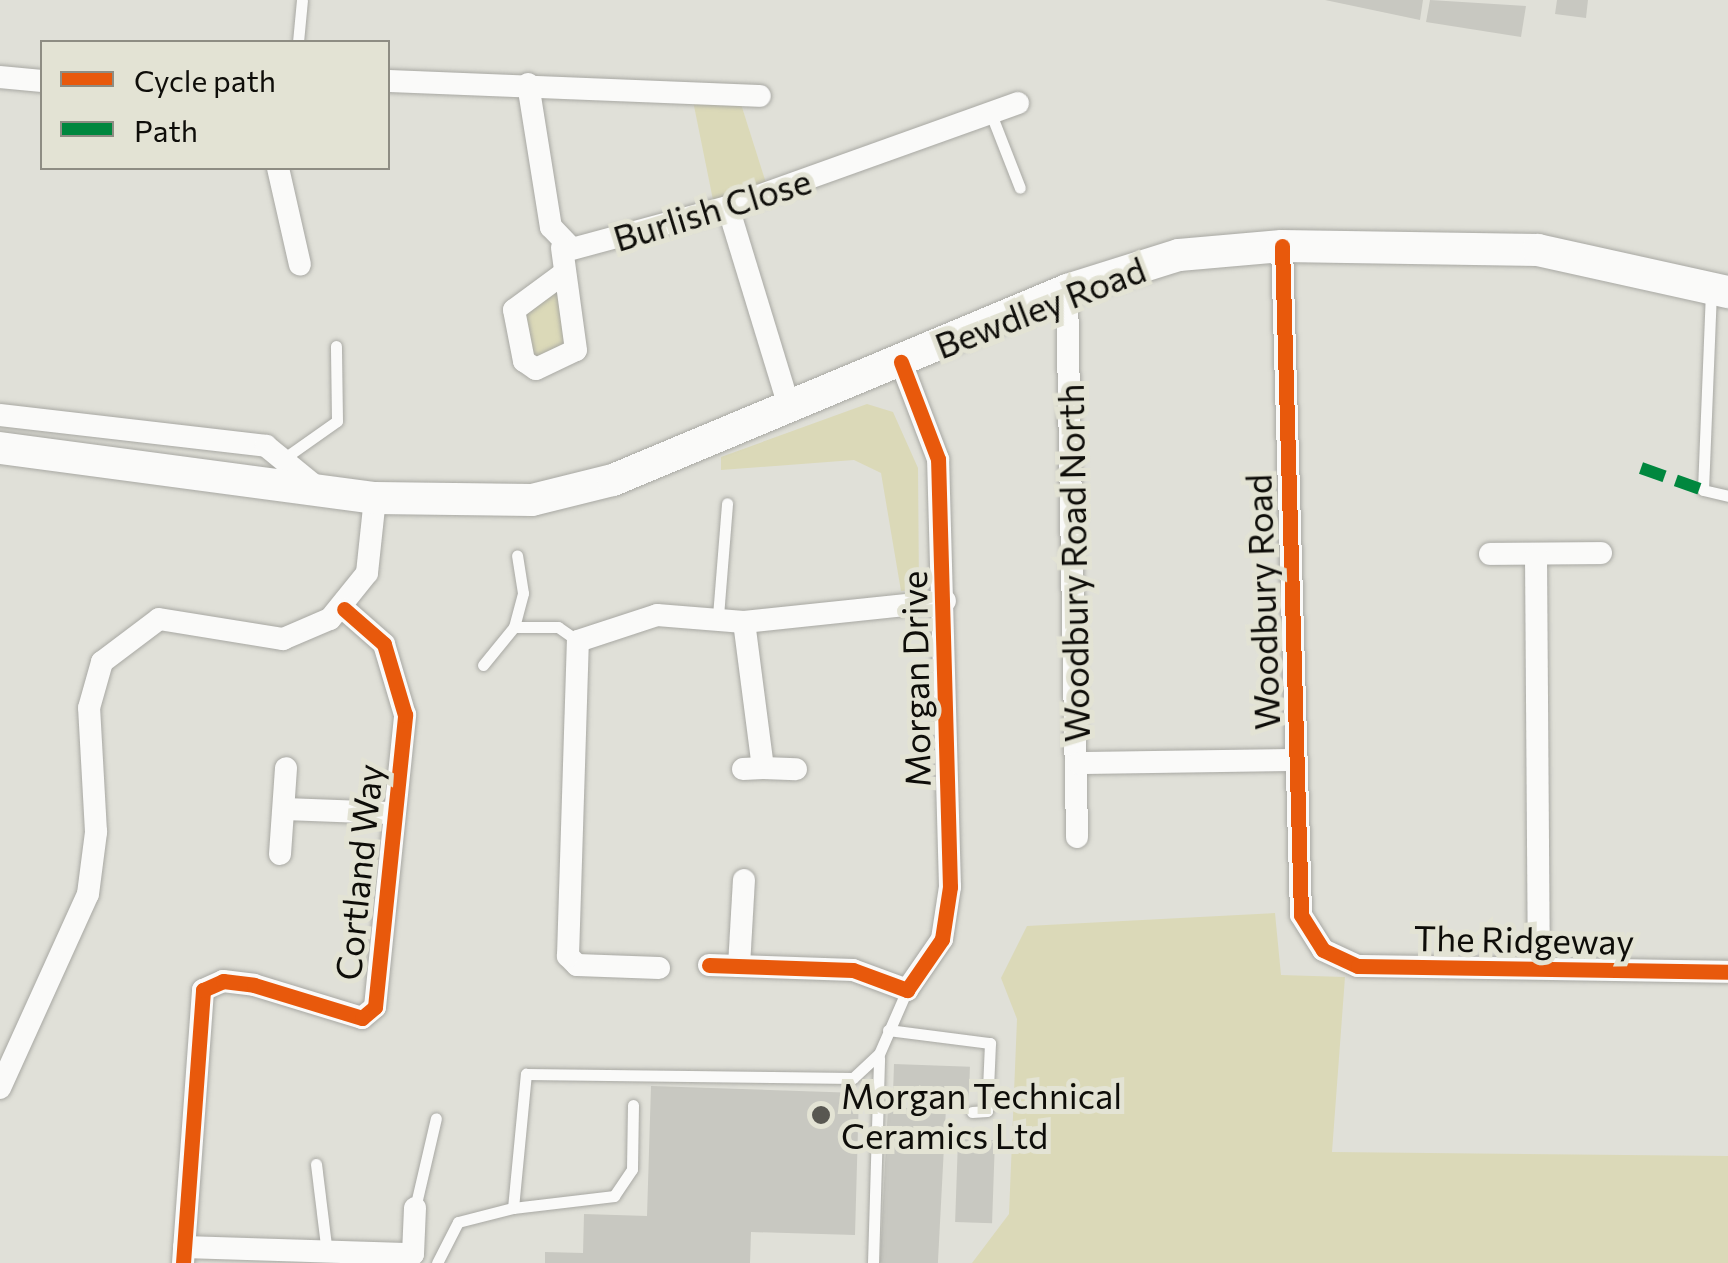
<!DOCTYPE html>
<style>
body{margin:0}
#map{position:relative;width:1728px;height:1263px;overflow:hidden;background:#e0e0d8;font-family:Commissioner,sans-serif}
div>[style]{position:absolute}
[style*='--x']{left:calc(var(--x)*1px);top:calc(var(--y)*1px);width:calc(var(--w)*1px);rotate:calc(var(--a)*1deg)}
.green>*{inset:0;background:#dbd9b8}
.building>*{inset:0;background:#c8c8c1;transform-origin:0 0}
.roads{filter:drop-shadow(0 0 2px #a8a8a3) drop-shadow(0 0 2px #a8a8a3)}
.lane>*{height:11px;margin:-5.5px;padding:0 5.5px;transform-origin:5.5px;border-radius:5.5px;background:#fafaf9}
.street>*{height:22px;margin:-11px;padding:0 11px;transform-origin:11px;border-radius:11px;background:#fafaf9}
.secondary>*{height:32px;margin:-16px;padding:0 16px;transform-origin:16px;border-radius:16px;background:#fafaf9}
.quiet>*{height:12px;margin-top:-6px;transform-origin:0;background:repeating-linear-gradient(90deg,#00873e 0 25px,transparent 0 37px)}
.cycleway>*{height:15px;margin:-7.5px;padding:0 7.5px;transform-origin:7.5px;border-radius:7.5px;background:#e8590c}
.dots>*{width:28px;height:28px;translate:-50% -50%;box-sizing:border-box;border:5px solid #e3e3d4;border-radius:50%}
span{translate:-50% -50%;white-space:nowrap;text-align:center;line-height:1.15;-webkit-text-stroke:10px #e3e3d4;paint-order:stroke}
.street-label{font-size:35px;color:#0e0d09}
.poi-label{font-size:35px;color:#0e0d09}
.left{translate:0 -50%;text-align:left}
.legend{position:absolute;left:40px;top:40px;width:350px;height:130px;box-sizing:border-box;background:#e3e3d4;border:2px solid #8e8d83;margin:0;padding:12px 18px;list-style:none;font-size:30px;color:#0e0d09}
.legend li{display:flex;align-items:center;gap:20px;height:50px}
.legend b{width:50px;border:2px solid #8e8d83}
</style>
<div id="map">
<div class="green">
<i style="clip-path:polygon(693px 101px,741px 104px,766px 183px,713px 200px)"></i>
<i style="clip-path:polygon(560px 276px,576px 350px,536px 369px,517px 302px)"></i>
<i style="clip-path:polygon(867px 404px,893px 412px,918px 468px,919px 590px,901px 591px,881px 473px,854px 460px,721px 470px,721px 457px)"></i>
<i style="clip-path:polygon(1275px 913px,1281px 975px,1345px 977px,1332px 1152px,1728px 1156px,1728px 1263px,972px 1263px,1009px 1214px,1017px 1019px,1001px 978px,1027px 926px)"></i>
</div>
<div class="building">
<i style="clip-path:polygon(1325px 0,1423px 0,1420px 20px)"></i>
<i style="clip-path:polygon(1430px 0,1526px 6px,1521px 37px,1426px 22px)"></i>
<i style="clip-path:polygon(1557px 0,1588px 0,1586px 18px,1555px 14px)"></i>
<i style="left:894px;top:1064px;width:76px;height:34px;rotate:2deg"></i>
<i style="clip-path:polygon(651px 1086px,859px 1093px,855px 1235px,751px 1232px,750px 1263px,545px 1263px,545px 1252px,583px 1253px,584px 1214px,647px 1216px)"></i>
<i style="left:888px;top:1107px;width:58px;height:156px;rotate:3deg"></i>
<i style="left:958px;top:1139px;width:37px;height:83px;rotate:2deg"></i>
</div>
<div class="roads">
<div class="lane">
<i style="--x:298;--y:42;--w:42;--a:-84.6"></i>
<i style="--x:991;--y:114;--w:79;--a:68.6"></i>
<i style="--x:1711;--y:291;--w:199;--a:92.3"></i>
<i style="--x:1703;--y:490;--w:26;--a:13"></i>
<i style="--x:286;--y:457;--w:62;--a:-35.2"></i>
<i style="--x:337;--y:421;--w:75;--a:-90.8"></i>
<i style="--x:718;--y:616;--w:113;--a:-85.4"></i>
<i style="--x:514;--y:627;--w:35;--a:-75"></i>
<i style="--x:523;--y:593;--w:38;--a:-99"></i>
<i style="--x:483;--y:665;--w:49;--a:-50.8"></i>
<i style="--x:514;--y:627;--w:44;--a:0"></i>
<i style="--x:558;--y:627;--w:24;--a:35"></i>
<i style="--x:888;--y:1030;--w:103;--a:7.3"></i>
<i style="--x:990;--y:1043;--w:68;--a:92.5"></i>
<i style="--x:987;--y:1111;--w:15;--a:176"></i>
<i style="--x:316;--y:1164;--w:82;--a:83"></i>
<i style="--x:415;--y:1208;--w:92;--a:-76.9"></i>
<i style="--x:513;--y:1208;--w:102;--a:-6.8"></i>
<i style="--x:614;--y:1196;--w:32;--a:-56"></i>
<i style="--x:632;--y:1169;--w:64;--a:-89.1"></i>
<i style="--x:437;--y:1263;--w:46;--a:-62.9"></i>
<i style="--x:458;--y:1222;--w:57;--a:-14.3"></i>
<i style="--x:513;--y:1208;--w:135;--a:-84.5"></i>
<i style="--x:526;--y:1074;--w:327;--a:0.7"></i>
<i style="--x:853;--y:1078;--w:35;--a:-43"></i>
<i style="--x:879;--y:1054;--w:70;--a:-66.4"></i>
<i style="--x:873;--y:1263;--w:205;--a:-88.3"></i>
</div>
<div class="street">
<i style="--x:0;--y:77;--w:42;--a:5.4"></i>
<i style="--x:388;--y:81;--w:372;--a:2.3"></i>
<i style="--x:528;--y:84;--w:145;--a:80.9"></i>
<i style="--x:551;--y:227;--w:30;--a:46"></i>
<i style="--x:572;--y:249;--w:162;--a:-15.1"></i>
<i style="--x:728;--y:207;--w:308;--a:-19.7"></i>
<i style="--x:278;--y:168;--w:99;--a:77.2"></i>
<i style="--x:728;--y:207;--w:209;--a:73"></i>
<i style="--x:1282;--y:246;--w:669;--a:88.37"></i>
<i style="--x:1301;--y:915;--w:41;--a:57.8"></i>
<i style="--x:1323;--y:950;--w:38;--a:25"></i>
<i style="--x:1358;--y:966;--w:370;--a:0.9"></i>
<i style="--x:560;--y:276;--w:57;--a:143.5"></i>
<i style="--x:514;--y:310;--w:52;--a:78.9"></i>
<i style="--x:524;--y:361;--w:14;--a:34"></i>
<i style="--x:536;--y:369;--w:44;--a:-25.4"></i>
<i style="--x:576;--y:350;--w:103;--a:-97.8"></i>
<i style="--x:1067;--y:290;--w:547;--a:88.95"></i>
<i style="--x:0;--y:415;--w:268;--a:6.6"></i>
<i style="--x:266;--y:446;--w:63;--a:39.2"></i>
<i style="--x:1490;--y:554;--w:111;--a:-0.5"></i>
<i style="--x:1536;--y:555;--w:413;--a:89.6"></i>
<i style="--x:1078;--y:763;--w:219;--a:-0.8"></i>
<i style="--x:763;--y:768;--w:33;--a:2"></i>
<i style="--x:743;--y:769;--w:20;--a:-3"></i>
<i style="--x:763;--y:768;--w:147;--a:-97.4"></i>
<i style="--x:285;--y:809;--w:105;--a:2.2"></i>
<i style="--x:280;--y:854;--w:86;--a:-86"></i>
<i style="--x:709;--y:965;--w:144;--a:2"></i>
<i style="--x:853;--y:970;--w:58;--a:20.3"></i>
<i style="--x:907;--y:990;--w:62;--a:-55.5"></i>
<i style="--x:942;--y:939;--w:53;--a:-81.3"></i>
<i style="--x:950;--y:887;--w:428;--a:-91.6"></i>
<i style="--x:938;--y:459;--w:104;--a:-110.9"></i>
<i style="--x:739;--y:966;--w:86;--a:-86.7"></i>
<i style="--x:659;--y:968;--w:82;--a:-177.9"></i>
<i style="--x:577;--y:965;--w:13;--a:-135"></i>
<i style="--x:568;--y:956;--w:315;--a:-88.2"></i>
<i style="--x:578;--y:641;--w:83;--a:-18.2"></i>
<i style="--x:657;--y:615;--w:87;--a:4.6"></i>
<i style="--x:744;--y:622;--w:202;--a:-6"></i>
<i style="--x:0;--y:1088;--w:213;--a:-65.6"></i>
<i style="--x:88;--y:894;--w:63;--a:-82.6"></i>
<i style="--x:96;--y:832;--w:124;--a:-93.2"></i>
<i style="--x:89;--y:708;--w:48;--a:-74.2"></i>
<i style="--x:102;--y:662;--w:71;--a:-37"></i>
<i style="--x:159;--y:619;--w:126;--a:9.2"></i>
<i style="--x:283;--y:639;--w:51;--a:-23.1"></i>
<i style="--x:330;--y:619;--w:59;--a:-51.2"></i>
<i style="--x:367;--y:573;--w:75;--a:-83.9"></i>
<i style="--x:184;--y:1247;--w:229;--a:1.8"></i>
<i style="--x:413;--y:1254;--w:46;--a:-87.5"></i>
<i style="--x:183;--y:1263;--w:274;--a:-85.8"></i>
<i style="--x:203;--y:990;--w:22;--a:-24"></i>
<i style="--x:223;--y:981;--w:31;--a:7"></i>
<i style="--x:254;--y:985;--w:113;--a:17"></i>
<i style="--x:362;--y:1018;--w:17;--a:-40"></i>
<i style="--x:375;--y:1007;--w:294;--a:-84.1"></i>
<i style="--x:405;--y:715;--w:74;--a:-106.5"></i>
<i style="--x:384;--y:644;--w:53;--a:-138.8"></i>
</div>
<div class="secondary">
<i style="--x:0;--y:448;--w:378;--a:7.6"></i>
<i style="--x:375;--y:498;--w:157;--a:0.7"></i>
<i style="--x:532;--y:500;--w:83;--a:-13.9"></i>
<i style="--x:613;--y:480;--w:492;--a:-22.7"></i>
<i style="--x:1067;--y:290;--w:117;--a:-17.4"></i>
<i style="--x:1179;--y:255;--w:103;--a:-5"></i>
<i style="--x:1282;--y:246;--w:256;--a:0.9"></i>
<i style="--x:1538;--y:250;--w:195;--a:12.5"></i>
</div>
</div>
<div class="quiet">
<i style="--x:1641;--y:468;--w:66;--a:19.5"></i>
</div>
<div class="cycleway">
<i style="--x:1282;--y:246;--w:669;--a:88.37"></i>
<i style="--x:1301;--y:915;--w:41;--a:57.8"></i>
<i style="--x:1323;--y:950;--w:38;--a:25"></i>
<i style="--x:1358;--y:966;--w:370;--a:0.9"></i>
<i style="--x:709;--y:965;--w:144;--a:2"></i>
<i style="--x:853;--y:970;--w:58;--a:20.3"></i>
<i style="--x:907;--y:990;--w:62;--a:-55.5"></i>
<i style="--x:942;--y:939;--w:53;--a:-81.3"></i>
<i style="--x:950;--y:887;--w:428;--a:-91.6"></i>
<i style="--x:938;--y:459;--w:104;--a:-110.9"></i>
<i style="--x:183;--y:1263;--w:274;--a:-85.8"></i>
<i style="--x:203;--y:990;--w:22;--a:-24"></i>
<i style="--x:223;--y:981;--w:31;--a:7"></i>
<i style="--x:254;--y:985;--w:113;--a:17"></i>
<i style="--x:362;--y:1018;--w:17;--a:-40"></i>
<i style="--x:375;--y:1007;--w:294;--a:-84.1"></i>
<i style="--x:405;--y:715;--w:74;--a:-106.5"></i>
<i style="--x:384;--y:644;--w:53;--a:-138.8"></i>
</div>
<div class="dots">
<i style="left:821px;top:1115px;background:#585751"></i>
</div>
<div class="street-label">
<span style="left:712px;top:209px;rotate:-17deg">Burlish Close</span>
<span style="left:1040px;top:307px;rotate:-21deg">Bewdley Road</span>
<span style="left:1073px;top:563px;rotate:-91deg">Woodbury Road North</span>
<span style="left:1262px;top:602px;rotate:-92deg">Woodbury Road</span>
<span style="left:915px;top:679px;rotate:-91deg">Morgan Drive</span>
<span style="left:358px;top:872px;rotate:-84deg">Cortland Way</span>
<span style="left:1524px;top:939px;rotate:1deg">The Ridgeway</span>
</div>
<div class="poi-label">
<span class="left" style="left:841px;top:1115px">Morgan Technical<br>Ceramics Ltd</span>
</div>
<ul class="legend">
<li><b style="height:12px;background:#e8590c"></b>Cycle path</li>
<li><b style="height:12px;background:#00873e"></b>Path</li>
</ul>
</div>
